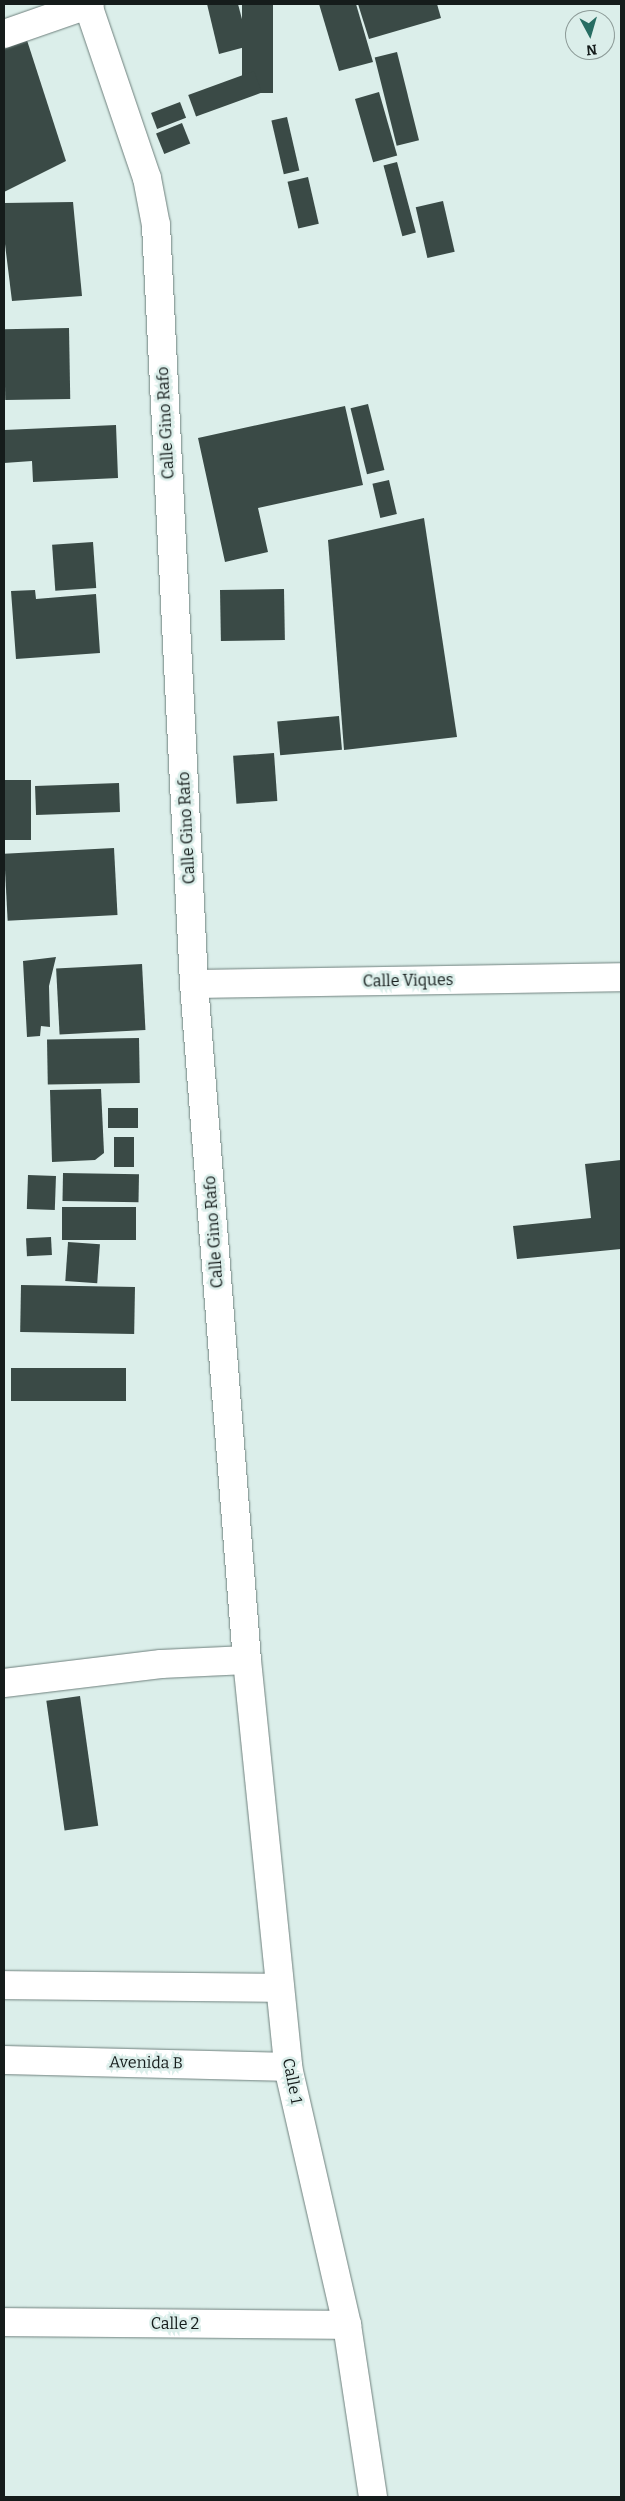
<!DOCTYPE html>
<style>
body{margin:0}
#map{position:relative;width:625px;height:2501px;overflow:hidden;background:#dbeeea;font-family:Bitter,serif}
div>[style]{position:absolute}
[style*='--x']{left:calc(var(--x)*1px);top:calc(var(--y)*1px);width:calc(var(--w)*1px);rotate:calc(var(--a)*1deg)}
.building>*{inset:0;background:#3a4a46;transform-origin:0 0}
.roads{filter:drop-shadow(0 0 1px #6f807d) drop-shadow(0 0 1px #6f807d)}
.minor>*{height:28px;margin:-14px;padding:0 14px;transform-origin:14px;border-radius:14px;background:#fff}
span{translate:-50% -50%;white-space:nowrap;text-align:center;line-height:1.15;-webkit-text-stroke:5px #dbeeea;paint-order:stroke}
.street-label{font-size:16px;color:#151c1b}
.frame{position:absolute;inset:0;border:5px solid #151c1b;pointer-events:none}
.north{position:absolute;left:565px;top:10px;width:50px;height:50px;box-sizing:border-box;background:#dbeeea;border:1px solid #8c9a97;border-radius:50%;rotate:174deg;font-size:14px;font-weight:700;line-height:20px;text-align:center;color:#151c1b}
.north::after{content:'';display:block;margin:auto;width:18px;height:22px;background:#276d63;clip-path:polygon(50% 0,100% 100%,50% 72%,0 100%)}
</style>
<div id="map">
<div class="building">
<i style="clip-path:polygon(207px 4px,238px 4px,249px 46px,219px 54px)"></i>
<i style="left:242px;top:4px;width:31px;height:89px"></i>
<i style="clip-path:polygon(319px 4px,356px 4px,373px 62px,339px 71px)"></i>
<i style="clip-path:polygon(358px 4px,437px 4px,441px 18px,369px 39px)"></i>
<i style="clip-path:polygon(24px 31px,66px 161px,4px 192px,4px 40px)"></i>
<i style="left:397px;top:52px;width:91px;height:23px;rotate:76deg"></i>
<i style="left:254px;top:71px;width:23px;height:70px;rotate:70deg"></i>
<i style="left:379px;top:92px;width:66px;height:25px;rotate:74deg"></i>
<i style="left:180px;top:102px;width:17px;height:31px;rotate:69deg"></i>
<i style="left:287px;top:117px;width:55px;height:16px;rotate:77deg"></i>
<i style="left:182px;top:123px;width:22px;height:28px;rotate:68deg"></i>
<i style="left:397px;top:162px;width:73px;height:14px;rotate:75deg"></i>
<i style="left:308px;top:177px;width:48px;height:21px;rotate:77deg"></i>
<i style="left:443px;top:201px;width:52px;height:28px;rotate:77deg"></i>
<i style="clip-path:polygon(73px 202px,82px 296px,12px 301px,4px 236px,4px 203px)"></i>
<i style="left:69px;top:328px;width:71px;height:65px;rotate:89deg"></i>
<i style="left:368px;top:404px;width:68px;height:18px;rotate:76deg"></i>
<i style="clip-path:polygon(345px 406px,363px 485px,258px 508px,268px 552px,225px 562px,198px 438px)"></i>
<i style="clip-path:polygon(116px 425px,118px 478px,33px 482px,32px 461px,4px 463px,4px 430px)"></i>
<i style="left:389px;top:480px;width:35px;height:17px;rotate:77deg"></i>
<i style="clip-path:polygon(424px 518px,457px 737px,344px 750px,328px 540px)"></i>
<i style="left:93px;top:542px;width:46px;height:41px;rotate:86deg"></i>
<i style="left:284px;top:589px;width:51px;height:64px;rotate:89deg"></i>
<i style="clip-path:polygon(35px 590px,36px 599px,96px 594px,100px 653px,16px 659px,11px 591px)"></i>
<i style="left:339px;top:716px;width:34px;height:62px;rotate:85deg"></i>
<i style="left:274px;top:753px;width:48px;height:41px;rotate:86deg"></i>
<i style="left:31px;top:780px;width:60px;height:27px;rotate:90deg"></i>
<i style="left:119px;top:783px;width:29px;height:84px;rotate:88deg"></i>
<i style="left:114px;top:848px;width:67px;height:110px;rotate:87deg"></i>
<i style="clip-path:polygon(56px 957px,49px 986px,50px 1027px,41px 1026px,40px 1036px,27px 1037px,23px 961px)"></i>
<i style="left:142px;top:964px;width:66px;height:86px;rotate:87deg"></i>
<i style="left:139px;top:1038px;width:45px;height:92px;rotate:89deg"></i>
<i style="clip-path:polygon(101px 1089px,104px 1153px,95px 1160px,52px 1162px,50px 1090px)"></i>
<i style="left:138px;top:1108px;width:20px;height:30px;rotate:90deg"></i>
<i style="left:114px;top:1137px;width:20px;height:30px"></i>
<i style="clip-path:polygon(621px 1160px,621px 1249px,517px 1259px,513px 1226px,591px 1218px,585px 1164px)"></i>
<i style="left:63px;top:1173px;width:76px;height:28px;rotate:1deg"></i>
<i style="left:28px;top:1175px;width:28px;height:34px;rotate:2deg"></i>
<i style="left:62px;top:1207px;width:74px;height:33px"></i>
<i style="left:51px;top:1237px;width:18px;height:25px;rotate:87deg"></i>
<i style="left:68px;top:1242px;width:32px;height:39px;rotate:4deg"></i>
<i style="left:21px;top:1285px;width:114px;height:47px;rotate:1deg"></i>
<i style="left:126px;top:1368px;width:33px;height:115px;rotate:90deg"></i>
<i style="left:80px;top:1696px;width:131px;height:34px;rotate:82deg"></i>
</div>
<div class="roads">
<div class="minor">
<i style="--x:88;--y:5;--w:183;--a:71.2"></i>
<i style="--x:147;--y:178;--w:48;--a:79.2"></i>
<i style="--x:156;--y:225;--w:760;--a:87.13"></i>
<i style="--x:194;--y:984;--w:678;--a:85.52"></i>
<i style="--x:247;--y:1660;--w:409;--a:84.2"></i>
<i style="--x:288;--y:2067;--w:265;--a:77.1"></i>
<i style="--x:347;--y:2325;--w:174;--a:81.4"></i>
<i style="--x:4;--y:34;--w:91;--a:-19.2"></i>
<i style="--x:194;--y:984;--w:427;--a:-0.9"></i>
<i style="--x:4;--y:1683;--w:158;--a:-6.9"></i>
<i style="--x:161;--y:1664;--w:86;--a:-2.7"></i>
<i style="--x:4;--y:1985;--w:276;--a:0.6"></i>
<i style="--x:4;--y:2060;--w:284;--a:1.4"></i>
<i style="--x:4;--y:2322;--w:343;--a:0.5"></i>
</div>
</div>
<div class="street-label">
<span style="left:166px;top:423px;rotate:-93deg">Calle Gino Rafo</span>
<span style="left:187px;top:828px;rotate:-93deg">Calle Gino Rafo</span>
<span style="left:408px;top:981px;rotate:-1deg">Calle Viques</span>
<span style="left:214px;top:1232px;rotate:-94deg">Calle Gino Rafo</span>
<span style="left:146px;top:2063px;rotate:1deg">Avenida B</span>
<span style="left:292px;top:2081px;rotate:79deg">Calle 1</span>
<span style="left:175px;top:2324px">Calle 2</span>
</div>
<div class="frame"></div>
<div class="north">N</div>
</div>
